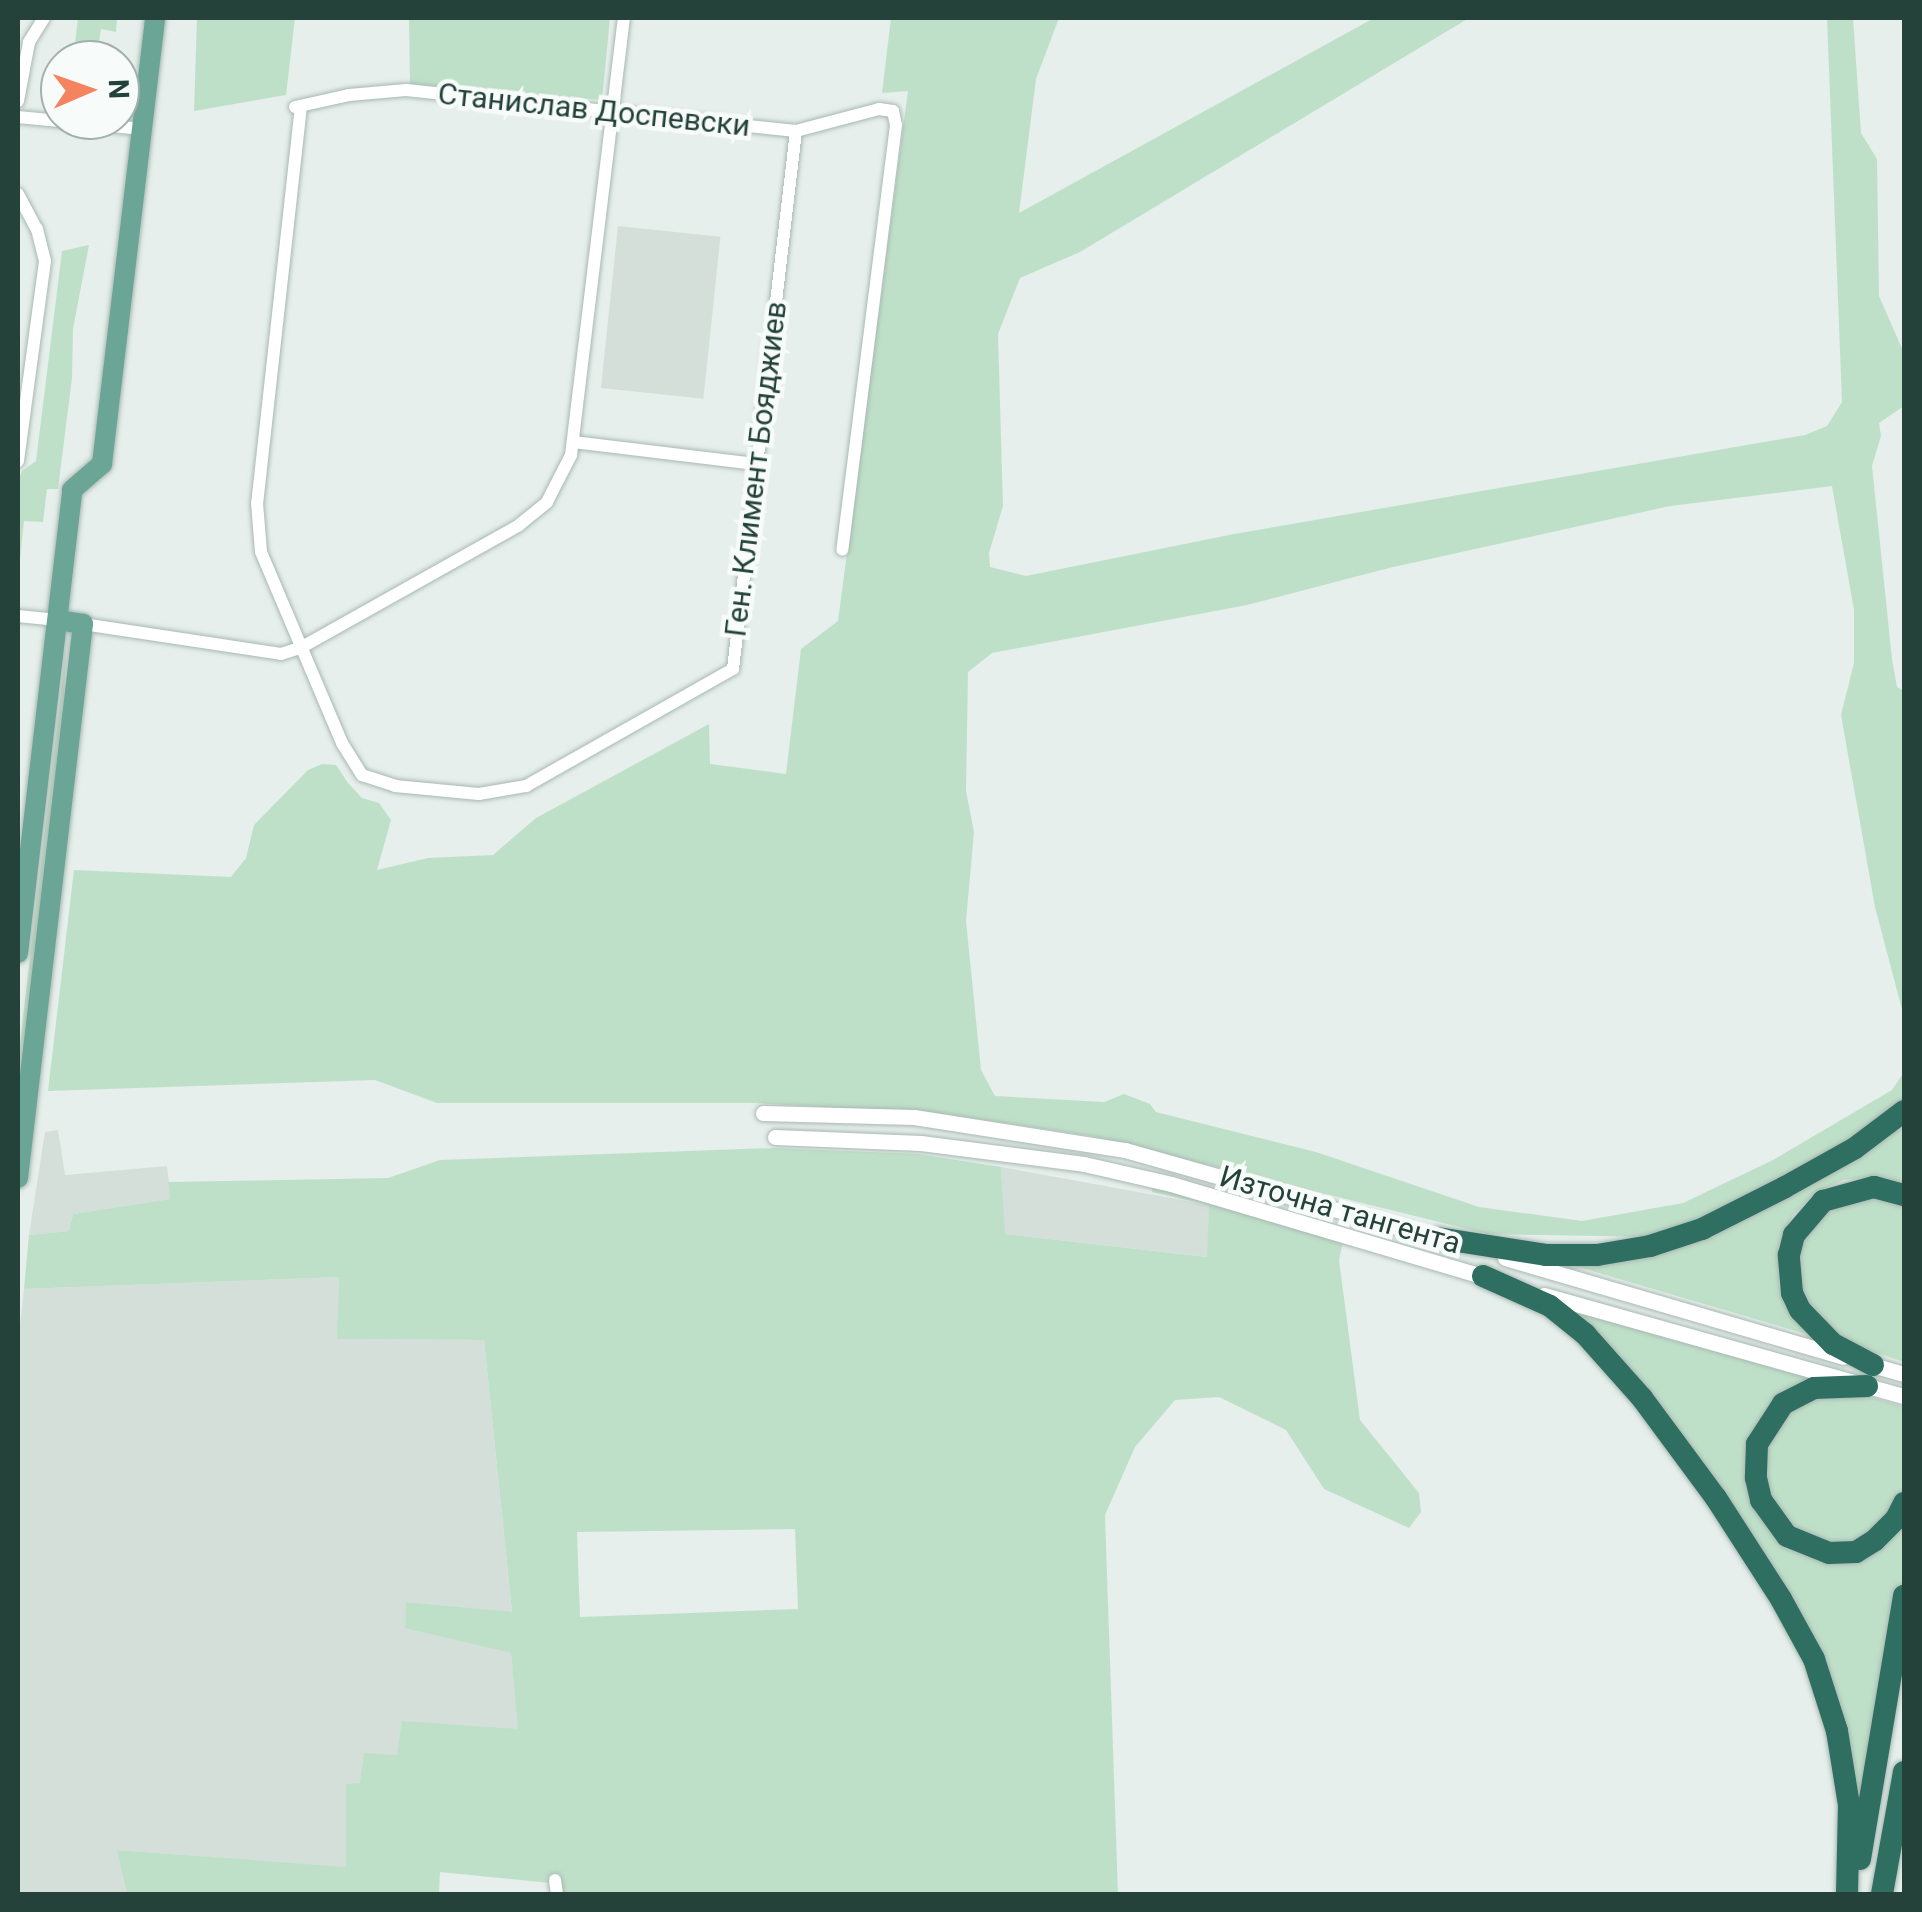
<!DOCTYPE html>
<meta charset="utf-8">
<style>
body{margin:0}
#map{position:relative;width:1922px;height:1912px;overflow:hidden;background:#e6efeb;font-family:Roboto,sans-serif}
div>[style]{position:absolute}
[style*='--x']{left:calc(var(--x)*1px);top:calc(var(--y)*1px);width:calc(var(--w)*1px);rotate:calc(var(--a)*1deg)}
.built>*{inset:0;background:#d4dfda;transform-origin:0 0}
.green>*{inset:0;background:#bfe0c8}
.roads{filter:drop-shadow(0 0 2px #a8b8b2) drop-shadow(0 0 2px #a8b8b2)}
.minor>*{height:12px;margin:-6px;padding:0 6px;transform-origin:6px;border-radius:6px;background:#fff}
.tertiary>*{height:15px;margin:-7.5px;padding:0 7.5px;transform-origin:7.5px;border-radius:7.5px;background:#fff}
.primary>*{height:20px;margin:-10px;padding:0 10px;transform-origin:10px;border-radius:10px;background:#6aa596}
.motorway>*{height:22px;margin:-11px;padding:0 11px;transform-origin:11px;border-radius:11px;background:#2f6f62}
span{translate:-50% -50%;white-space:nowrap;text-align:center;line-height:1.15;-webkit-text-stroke:9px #f7fbf9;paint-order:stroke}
.street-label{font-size:30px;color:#24423a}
.frame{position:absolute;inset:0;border:20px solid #24423a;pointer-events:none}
.north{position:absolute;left:40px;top:40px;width:100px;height:100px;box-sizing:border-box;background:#f7fbf9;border:2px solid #a3b1ad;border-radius:50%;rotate:88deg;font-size:28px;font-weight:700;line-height:40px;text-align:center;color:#24423a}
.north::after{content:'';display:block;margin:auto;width:35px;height:45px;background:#f4845f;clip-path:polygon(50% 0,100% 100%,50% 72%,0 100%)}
</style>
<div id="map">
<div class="built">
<i style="left:618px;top:226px;width:103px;height:163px;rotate:6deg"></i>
<i style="clip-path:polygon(58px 1130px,65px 1175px,167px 1166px,171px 1199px,73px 1214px,69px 1231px,29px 1235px,45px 1132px)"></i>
<i style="clip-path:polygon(1001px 1167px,1209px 1205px,1208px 1257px,1004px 1234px)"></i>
<i style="clip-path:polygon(339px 1277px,338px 1339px,484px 1340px,512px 1613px,407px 1602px,405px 1627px,511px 1652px,519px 1729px,398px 1755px,360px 1783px,347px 1868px,118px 1850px,127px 1894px,18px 1894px,18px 1343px,24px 1289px)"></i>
</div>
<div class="green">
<i style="clip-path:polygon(78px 18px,117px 18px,116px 32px,101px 29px,97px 54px,74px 52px)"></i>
<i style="clip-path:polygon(197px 18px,295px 18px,286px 95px,194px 111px)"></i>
<i style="clip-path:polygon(409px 18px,610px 18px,602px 100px,410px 84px)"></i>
<i style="clip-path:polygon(891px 18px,1059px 18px,1036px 79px,1019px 213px,1374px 18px,1469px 18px,1080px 252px,1020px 278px,998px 334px,1003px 506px,989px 553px,990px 567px,1026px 576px,1234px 534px,1805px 435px,1827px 426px,1842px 402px,1827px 18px,1853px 18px,1861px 133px,1877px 159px,1879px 296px,1904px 353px,1904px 406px,1879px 423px,1881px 436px,1872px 466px,1892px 659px,1897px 687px,1904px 691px,1904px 1017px,1875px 907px,1841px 715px,1854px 663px,1854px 610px,1832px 486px,1670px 506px,1389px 568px,1247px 605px,992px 653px,968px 672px,966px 791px,974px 832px,966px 921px,981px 1070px,995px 1096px,1104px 1102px,1124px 1094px,1150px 1104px,1156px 1112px,1316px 1152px,1479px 1207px,1582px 1221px,1683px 1203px,1773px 1160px,1892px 1090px,1904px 1072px,1904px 1105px,1851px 1144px,1728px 1211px,1657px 1237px,1488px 1234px,1091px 1136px,944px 1114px,755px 1103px,437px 1103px,375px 1080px,48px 1091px,74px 870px,231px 877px,246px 858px,254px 825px,308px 770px,322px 764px,336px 765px,348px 783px,362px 798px,379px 803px,391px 820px,377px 870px,428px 858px,493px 855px,536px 818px,709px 724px,710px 764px,786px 774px,801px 649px,838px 621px,908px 91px,882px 93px)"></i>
<i style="clip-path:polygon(89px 245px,73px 329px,72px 378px,58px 489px,47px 489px,43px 522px,24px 521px,18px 579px,18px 481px,22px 471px,36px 461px,62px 251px)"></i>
<i style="clip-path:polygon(66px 650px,61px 754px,18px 1125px,18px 1060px)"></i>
<i style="clip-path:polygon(1904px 1125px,1904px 1184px,1873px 1177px,1844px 1180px,1816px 1192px,1793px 1215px,1782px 1236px,1779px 1286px,1785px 1305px,1806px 1334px,1558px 1261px,1612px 1259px)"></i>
<i style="clip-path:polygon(evenodd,774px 1148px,918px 1154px,1001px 1167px,1005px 1234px,1207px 1257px,1209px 1205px,1152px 1192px,1152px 1184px,1343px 1242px,1339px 1260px,1360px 1420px,1419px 1493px,1421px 1512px,1409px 1528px,1324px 1489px,1286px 1430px,1219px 1397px,1175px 1400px,1135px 1447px,1105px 1515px,1118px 1894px,561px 1894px,551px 1883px,440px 1872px,439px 1894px,127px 1894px,117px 1850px,346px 1867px,346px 1784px,360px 1783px,364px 1753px,397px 1755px,402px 1721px,518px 1729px,511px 1653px,405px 1628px,406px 1602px,512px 1612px,484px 1340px,337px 1339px,339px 1277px,24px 1289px,29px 1235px,69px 1231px,73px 1214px,170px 1199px,168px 1182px,388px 1178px,440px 1160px,774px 1148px,795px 1529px,798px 1609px,580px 1617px,577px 1532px,795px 1529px)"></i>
<i style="clip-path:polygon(1848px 1194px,1904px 1197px,1904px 1362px,1842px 1341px,1807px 1316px,1794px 1254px,1813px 1217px)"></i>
<i style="clip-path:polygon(1553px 1302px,1836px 1381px,1751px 1439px,1782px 1540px,1849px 1558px,1904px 1514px,1904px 1574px,1852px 1873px,1853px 1791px,1790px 1604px)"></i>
<i style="clip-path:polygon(1817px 1392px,1864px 1395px,1904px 1407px,1904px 1496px,1897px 1510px,1845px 1549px,1813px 1545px,1770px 1505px,1762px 1449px,1770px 1428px)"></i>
</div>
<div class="roads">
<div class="minor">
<i style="--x:18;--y:101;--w:60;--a:-79.4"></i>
<i style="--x:29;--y:42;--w:28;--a:-58"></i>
<i style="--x:301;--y:106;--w:399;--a:96.3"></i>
<i style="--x:257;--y:503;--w:49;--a:85.3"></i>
<i style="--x:261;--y:552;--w:207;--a:67"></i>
<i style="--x:342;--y:743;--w:38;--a:58"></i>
<i style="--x:362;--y:775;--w:35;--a:18"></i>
<i style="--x:395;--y:786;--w:84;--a:5.4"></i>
<i style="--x:479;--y:794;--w:48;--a:-9.7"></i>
<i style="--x:526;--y:786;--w:238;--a:-29.5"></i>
<i style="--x:733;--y:669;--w:542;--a:-83.32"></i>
<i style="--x:295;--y:107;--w:55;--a:-12.5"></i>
<i style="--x:349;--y:95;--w:57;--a:-5"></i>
<i style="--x:406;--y:90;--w:392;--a:6"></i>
<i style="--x:796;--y:131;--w:86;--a:-14.8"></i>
<i style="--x:879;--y:109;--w:14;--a:8"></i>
<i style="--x:893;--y:111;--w:14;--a:78"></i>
<i style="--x:896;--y:125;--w:428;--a:97.2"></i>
<i style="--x:18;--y:117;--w:125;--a:5.5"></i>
<i style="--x:18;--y:194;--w:40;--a:62"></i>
<i style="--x:37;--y:229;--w:33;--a:76"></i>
<i style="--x:45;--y:261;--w:202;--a:97.7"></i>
<i style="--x:573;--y:442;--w:184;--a:6.9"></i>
<i style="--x:18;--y:616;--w:40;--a:5.7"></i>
<i style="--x:83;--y:624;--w:200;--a:8.6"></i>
<i style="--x:281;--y:654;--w:22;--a:-18"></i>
<i style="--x:302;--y:647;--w:249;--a:-29.3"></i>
<i style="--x:519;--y:525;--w:36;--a:-39"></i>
<i style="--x:547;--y:502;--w:53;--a:-62.9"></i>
<i style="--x:571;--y:455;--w:440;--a:-83.1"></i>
<i style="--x:555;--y:1880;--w:14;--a:82"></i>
</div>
<div class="tertiary">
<i style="--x:763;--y:1113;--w:151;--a:1.5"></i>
<i style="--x:914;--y:1117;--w:214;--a:8.9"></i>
<i style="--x:1125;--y:1150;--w:331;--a:15.8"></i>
<i style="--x:775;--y:1137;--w:146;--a:2.4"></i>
<i style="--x:921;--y:1143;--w:164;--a:7.3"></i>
<i style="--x:1084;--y:1164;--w:89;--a:12.9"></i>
<i style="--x:1171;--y:1184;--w:331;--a:16.5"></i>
<i style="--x:1505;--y:1258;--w:352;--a:16.3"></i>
<i style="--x:1544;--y:1295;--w:374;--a:15.7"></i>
<i style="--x:1865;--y:1363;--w:41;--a:15.8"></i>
</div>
<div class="primary">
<i style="--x:18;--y:953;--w:466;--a:-83.3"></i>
<i style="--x:72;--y:490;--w:40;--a:-41"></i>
<i style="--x:102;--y:464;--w:449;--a:-83.2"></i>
<i style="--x:18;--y:1178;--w:558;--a:-83.31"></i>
<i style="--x:83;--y:624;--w:25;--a:-171"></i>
</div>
<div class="motorway">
<i style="--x:1438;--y:1238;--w:109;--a:8.9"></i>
<i style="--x:1546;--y:1255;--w:51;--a:0"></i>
<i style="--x:1597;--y:1255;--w:54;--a:-9.6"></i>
<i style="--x:1650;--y:1246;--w:55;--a:-18.1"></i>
<i style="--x:1702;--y:1229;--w:93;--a:-26.8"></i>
<i style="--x:1785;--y:1187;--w:80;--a:-29.1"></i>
<i style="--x:1855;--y:1148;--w:61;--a:-37.1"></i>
<i style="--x:1483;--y:1276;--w:73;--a:24.1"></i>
<i style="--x:1550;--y:1306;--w:45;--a:38.7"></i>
<i style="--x:1585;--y:1334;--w:86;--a:48.3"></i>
<i style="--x:1642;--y:1398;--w:124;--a:53.5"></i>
<i style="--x:1716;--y:1498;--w:120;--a:57.2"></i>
<i style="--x:1781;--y:1599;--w:68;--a:61.2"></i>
<i style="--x:1814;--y:1659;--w:76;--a:72.3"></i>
<i style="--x:1837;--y:1731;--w:75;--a:80.8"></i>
<i style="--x:1849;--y:1805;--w:89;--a:91.3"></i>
<i style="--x:1873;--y:1365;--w:45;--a:-152.3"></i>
<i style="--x:1833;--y:1344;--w:47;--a:-134.1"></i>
<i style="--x:1800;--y:1310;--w:19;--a:-115"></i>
<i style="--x:1792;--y:1293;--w:38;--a:-95"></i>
<i style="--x:1789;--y:1255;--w:21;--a:-76"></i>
<i style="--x:1794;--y:1235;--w:45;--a:-49.5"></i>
<i style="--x:1823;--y:1201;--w:53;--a:-15.4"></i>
<i style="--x:1874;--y:1187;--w:31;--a:15"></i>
<i style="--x:1867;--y:1386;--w:53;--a:177.8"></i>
<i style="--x:1814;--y:1388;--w:35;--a:153"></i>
<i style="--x:1783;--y:1404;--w:48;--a:123"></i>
<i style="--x:1757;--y:1444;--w:34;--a:92"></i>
<i style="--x:1756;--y:1478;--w:23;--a:77"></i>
<i style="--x:1761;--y:1500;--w:44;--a:54.2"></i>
<i style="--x:1787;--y:1536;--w:45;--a:22"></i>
<i style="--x:1829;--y:1553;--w:27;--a:-2"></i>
<i style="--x:1856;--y:1552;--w:22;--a:-32"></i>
<i style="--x:1875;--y:1540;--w:30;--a:-45"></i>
<i style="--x:1896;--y:1519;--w:18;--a:-63"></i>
<i style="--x:1860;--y:1859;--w:267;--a:-80.5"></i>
<i style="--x:1882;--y:1894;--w:124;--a:-79.8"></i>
</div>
</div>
<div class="street-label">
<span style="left:594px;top:110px;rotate:6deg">Станислав Доспевски</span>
<span style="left:756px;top:469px;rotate:-83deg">Ген. Климент Бояджиев</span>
<span style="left:1340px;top:1210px;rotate:16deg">Източна тангента</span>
</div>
<div class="frame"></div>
<div class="north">N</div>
</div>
